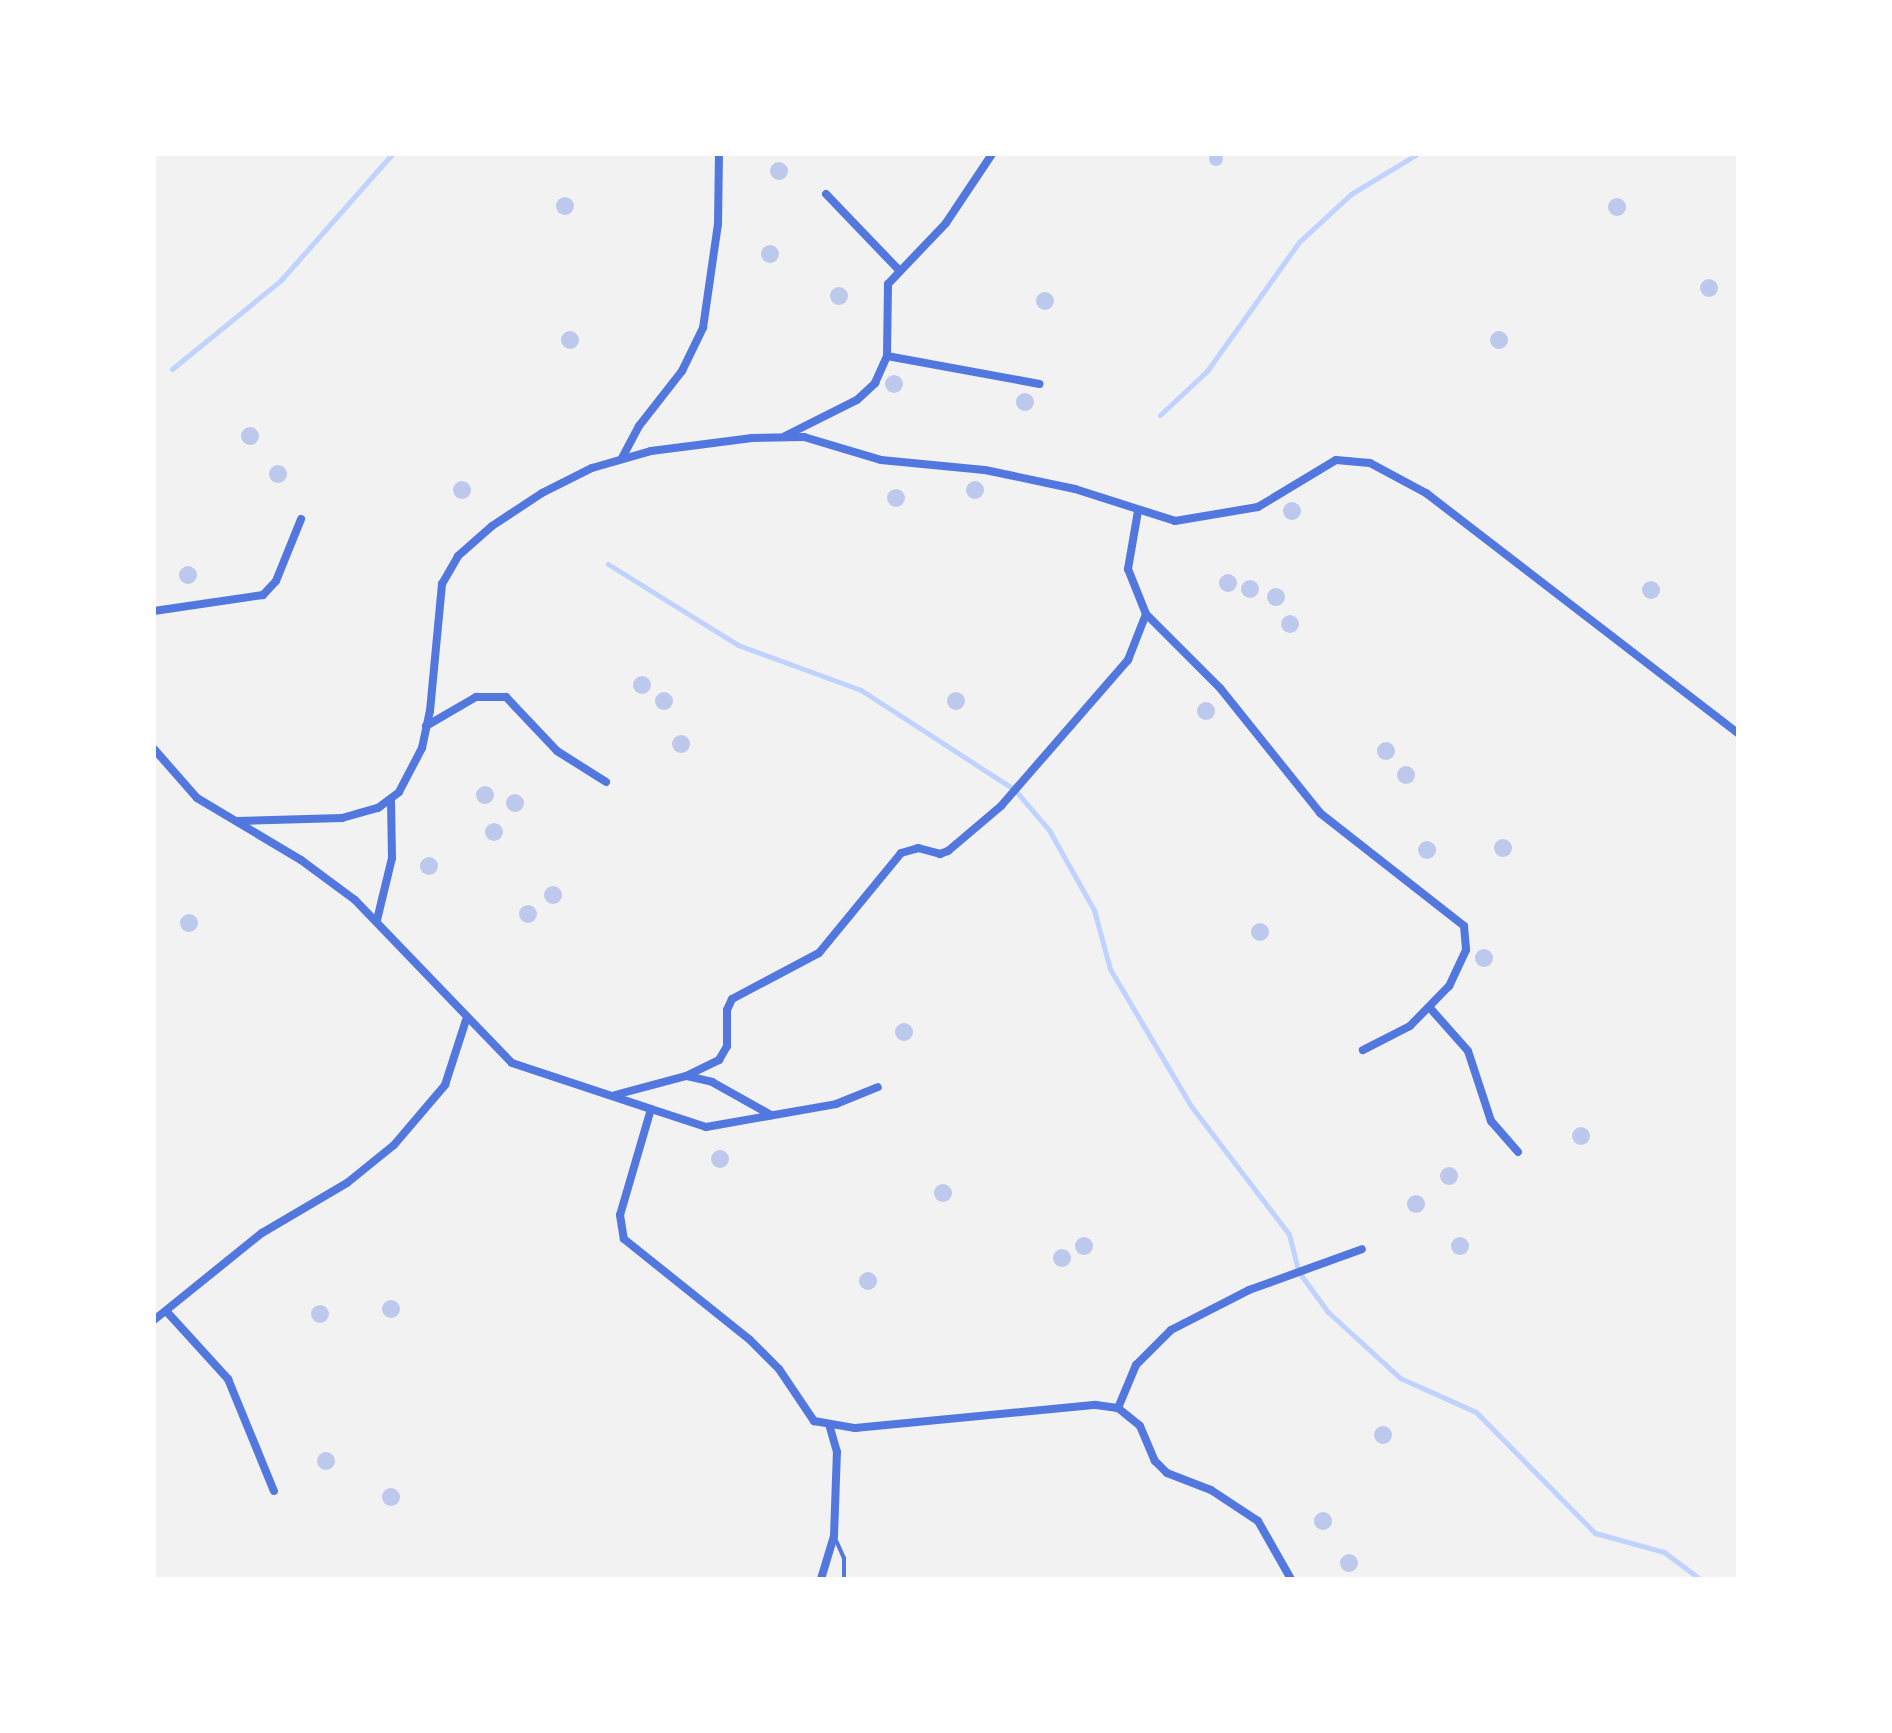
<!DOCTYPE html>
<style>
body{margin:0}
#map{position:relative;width:1892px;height:1733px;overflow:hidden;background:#f2f2f2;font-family:"Asap Condensed",sans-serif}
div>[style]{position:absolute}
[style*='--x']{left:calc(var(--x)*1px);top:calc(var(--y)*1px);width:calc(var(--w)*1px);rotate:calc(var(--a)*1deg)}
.stream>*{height:5px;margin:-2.5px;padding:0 2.5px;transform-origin:2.5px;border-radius:2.5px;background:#bfd3fe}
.building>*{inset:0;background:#bdc9ec}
.round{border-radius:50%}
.service>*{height:4px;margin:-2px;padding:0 2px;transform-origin:2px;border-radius:2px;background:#5277de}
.minor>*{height:8px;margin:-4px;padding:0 4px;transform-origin:4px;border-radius:4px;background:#5277de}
span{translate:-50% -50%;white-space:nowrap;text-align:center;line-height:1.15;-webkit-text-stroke:8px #fff;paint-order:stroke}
.frame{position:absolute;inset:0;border:156px solid #fff;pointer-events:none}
</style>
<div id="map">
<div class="stream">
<i style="--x:172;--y:369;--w:141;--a:-39.2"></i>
<i style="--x:281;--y:280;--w:168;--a:-48.6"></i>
<i style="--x:1160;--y:415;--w:64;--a:-43.1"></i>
<i style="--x:1207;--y:371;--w:158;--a:-54.5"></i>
<i style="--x:1299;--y:242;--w:71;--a:-42.7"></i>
<i style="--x:1351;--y:194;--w:77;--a:-31.2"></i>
<i style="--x:608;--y:564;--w:153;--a:31.9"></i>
<i style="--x:738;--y:645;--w:131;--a:20.1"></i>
<i style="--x:861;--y:690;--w:184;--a:33"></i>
<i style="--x:1015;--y:790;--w:52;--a:49.6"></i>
<i style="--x:1049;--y:830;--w:92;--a:60.6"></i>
<i style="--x:1094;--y:910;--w:61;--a:74.8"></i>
<i style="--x:1110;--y:969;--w:159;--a:59.4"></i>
<i style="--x:1191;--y:1106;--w:161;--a:52.6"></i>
<i style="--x:1289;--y:1234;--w:38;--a:76"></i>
<i style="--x:1298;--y:1271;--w:51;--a:53.8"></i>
<i style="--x:1328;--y:1312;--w:98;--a:42.5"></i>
<i style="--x:1400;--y:1378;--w:83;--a:24.1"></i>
<i style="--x:1476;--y:1412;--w:170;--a:45.5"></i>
<i style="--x:1595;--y:1533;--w:72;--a:15.4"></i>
<i style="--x:1664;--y:1552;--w:45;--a:36.9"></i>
</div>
<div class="building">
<i class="round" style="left:1209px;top:152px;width:14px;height:14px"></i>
<i class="round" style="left:770px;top:162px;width:18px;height:18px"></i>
<i class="round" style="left:556px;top:197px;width:18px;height:18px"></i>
<i class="round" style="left:1608px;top:198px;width:18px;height:18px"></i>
<i class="round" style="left:761px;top:245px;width:18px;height:18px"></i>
<i class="round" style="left:1700px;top:279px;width:18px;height:18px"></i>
<i class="round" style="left:830px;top:287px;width:18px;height:18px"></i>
<i class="round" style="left:1036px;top:292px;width:18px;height:18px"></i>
<i class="round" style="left:1490px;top:331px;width:18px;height:18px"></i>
<i class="round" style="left:561px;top:331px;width:18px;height:18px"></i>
<i class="round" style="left:885px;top:375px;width:18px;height:18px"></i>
<i class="round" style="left:1016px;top:393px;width:18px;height:18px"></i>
<i class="round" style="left:241px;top:427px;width:18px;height:18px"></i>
<i class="round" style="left:269px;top:465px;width:18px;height:18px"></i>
<i class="round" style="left:453px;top:481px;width:18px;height:18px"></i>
<i class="round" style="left:966px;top:481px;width:18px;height:18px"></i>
<i class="round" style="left:887px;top:489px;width:18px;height:18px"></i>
<i class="round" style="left:1283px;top:502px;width:18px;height:18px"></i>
<i class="round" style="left:179px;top:566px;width:18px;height:18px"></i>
<i class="round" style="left:1219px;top:574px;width:18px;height:18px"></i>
<i class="round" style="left:1241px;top:580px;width:18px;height:18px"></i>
<i class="round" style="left:1642px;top:581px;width:18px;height:18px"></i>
<i class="round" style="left:1267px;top:588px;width:18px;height:18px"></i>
<i class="round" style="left:1281px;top:615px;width:18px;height:18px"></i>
<i class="round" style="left:633px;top:676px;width:18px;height:18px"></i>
<i class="round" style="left:655px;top:692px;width:18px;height:18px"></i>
<i class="round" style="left:947px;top:692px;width:18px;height:18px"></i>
<i class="round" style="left:1197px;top:702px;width:18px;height:18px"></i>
<i class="round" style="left:672px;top:735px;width:18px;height:18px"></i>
<i class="round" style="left:1377px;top:742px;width:18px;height:18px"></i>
<i class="round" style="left:1397px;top:766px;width:18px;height:18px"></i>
<i class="round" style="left:476px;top:786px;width:18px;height:18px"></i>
<i class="round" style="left:506px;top:794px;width:18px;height:18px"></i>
<i class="round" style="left:485px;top:823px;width:18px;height:18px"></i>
<i class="round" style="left:1494px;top:839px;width:18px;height:18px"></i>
<i class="round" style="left:1418px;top:841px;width:18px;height:18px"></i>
<i class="round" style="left:420px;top:857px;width:18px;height:18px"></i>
<i class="round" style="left:544px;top:886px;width:18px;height:18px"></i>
<i class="round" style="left:519px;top:905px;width:18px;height:18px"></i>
<i class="round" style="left:180px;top:914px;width:18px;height:18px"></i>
<i class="round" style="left:1251px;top:923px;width:18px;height:18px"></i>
<i class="round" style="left:1475px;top:949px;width:18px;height:18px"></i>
<i class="round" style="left:895px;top:1023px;width:18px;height:18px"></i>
<i class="round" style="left:1572px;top:1127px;width:18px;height:18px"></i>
<i class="round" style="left:711px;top:1150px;width:18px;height:18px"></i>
<i class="round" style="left:1440px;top:1167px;width:18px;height:18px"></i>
<i class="round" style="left:934px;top:1184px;width:18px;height:18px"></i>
<i class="round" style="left:1407px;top:1195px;width:18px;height:18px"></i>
<i class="round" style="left:1451px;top:1237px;width:18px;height:18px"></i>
<i class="round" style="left:1075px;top:1237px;width:18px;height:18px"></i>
<i class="round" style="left:1053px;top:1249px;width:18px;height:18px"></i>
<i class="round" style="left:859px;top:1272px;width:18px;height:18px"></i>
<i class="round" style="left:382px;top:1300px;width:18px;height:18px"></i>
<i class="round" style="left:311px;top:1305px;width:18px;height:18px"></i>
<i class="round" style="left:1374px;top:1426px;width:18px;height:18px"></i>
<i class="round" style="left:317px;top:1452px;width:18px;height:18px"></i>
<i class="round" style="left:382px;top:1488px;width:18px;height:18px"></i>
<i class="round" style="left:1314px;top:1512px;width:18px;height:18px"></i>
<i class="round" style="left:1340px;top:1554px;width:18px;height:18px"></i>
</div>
<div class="service">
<i style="--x:835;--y:1538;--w:22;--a:66"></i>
<i style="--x:844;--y:1558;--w:21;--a:90"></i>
</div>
<div class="minor">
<i style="--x:826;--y:194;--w:105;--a:46.2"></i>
<i style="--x:887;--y:356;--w:155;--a:10.4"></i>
<i style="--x:785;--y:436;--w:80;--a:-26.6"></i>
<i style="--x:857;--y:400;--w:25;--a:-43"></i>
<i style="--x:875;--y:383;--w:30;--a:-66"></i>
<i style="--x:887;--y:356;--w:72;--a:-89.2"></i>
<i style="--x:888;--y:284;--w:84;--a:-46.4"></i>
<i style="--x:946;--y:223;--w:83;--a:-56.3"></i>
<i style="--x:622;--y:458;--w:36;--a:-62"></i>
<i style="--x:639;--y:426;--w:70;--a:-52"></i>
<i style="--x:682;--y:371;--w:48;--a:-64"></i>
<i style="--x:703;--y:328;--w:105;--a:-81.8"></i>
<i style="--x:718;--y:224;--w:70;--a:-89.2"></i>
<i style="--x:1138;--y:511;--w:59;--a:99.8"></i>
<i style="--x:1128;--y:569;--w:48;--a:68.2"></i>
<i style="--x:1146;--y:614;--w:105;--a:45"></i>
<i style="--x:1220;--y:688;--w:160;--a:51.3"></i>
<i style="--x:1320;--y:813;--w:183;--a:38.1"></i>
<i style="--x:1464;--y:926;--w:24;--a:85"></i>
<i style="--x:1466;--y:950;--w:40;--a:115"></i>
<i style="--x:1449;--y:986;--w:56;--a:134.3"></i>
<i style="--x:1410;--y:1026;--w:53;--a:152.9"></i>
<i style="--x:154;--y:611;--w:110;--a:-8.4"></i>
<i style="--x:263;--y:595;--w:19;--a:-47"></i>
<i style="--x:276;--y:581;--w:67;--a:-68"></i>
<i style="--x:426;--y:726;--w:58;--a:-30.1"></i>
<i style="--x:476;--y:697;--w:30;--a:0"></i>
<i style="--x:506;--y:697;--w:74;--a:46.6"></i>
<i style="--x:557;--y:751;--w:58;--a:32.3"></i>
<i style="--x:154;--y:749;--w:65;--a:48.7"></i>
<i style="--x:197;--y:798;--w:121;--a:30.8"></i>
<i style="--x:301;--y:860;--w:67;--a:36.5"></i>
<i style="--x:355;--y:900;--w:226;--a:46.1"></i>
<i style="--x:512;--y:1063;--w:146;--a:18.3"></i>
<i style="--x:651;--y:1109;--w:110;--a:106.3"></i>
<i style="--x:620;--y:1215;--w:24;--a:81"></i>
<i style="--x:624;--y:1239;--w:161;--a:38.7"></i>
<i style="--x:750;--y:1340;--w:41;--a:45"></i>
<i style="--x:779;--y:1369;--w:63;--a:56.1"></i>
<i style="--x:814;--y:1421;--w:42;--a:9.7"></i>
<i style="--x:855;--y:1428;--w:242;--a:-5.5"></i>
<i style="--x:1096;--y:1405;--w:22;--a:8"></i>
<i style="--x:1118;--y:1408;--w:28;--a:39"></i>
<i style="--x:1140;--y:1426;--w:38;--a:67"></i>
<i style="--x:1155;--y:1461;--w:17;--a:45"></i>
<i style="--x:1167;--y:1473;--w:47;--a:21.1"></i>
<i style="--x:1211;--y:1490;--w:56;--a:33.4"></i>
<i style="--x:1258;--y:1521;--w:67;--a:60.4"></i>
<i style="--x:237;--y:821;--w:105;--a:-1.6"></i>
<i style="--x:342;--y:818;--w:37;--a:-16"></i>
<i style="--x:378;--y:808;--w:26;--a:-37"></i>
<i style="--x:399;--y:792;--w:50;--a:-62.4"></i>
<i style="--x:422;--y:748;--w:38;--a:-78"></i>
<i style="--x:430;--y:711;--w:128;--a:-84.6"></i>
<i style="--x:442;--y:584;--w:32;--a:-60"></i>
<i style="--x:458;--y:556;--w:45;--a:-41.4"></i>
<i style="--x:492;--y:526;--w:60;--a:-33.4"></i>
<i style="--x:542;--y:493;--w:56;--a:-26.6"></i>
<i style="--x:592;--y:468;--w:61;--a:-16.1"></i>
<i style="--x:651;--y:451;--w:102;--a:-7.3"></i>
<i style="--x:752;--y:438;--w:52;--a:-1.1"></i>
<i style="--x:804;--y:437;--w:80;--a:16.6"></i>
<i style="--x:881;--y:460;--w:104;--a:5.5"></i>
<i style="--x:985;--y:470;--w:92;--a:11.9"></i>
<i style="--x:1075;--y:489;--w:105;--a:17.7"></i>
<i style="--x:1175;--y:521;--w:84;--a:-9.6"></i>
<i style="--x:1258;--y:507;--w:91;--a:-31.1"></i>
<i style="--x:1336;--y:460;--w:34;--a:5"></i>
<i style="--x:1370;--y:463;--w:64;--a:28.2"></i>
<i style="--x:1426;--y:493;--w:394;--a:37.6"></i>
<i style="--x:377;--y:920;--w:64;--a:-76.4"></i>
<i style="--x:392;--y:858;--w:59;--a:-91"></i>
<i style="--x:1430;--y:1008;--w:57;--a:48.5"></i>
<i style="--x:1468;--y:1051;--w:74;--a:71.8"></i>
<i style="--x:1491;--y:1121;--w:41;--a:48.9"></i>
<i style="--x:687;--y:1076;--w:26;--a:13"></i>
<i style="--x:712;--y:1082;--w:68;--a:29.2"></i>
<i style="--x:615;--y:1095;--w:73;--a:-15"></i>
<i style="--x:686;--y:1076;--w:37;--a:-26"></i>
<i style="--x:719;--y:1060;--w:16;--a:-60"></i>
<i style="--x:727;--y:1046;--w:36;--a:-90"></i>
<i style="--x:727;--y:1010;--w:12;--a:-66"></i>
<i style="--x:732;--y:999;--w:98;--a:-27.9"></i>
<i style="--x:819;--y:953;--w:129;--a:-50.6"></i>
<i style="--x:901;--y:853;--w:18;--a:-16"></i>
<i style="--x:918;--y:848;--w:23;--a:15"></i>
<i style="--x:940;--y:854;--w:9;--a:-21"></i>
<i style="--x:948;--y:851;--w:70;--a:-40.3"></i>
<i style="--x:1001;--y:806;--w:194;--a:-49"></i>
<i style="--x:1128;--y:660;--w:49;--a:-68.6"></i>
<i style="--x:651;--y:1109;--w:58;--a:18.1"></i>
<i style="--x:706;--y:1127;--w:132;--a:-10"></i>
<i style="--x:836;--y:1104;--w:45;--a:-22"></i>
<i style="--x:167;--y:1312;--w:91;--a:47.7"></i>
<i style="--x:228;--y:1379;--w:121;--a:67.7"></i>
<i style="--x:154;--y:1320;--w:139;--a:-38.9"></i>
<i style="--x:262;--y:1233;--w:99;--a:-30.5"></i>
<i style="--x:347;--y:1183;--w:60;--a:-39"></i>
<i style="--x:394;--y:1145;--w:79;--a:-49.6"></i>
<i style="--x:445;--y:1085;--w:68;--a:-72.1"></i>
<i style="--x:1118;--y:1408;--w:47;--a:-67.3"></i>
<i style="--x:1136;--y:1365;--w:49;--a:-45"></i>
<i style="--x:1171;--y:1330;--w:88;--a:-27.1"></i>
<i style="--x:1249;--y:1290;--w:120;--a:-19.9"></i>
<i style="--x:821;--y:1579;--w:45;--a:-73.2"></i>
<i style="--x:834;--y:1536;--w:84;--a:-88"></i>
<i style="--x:837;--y:1452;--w:26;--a:-106"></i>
</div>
<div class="frame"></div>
</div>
